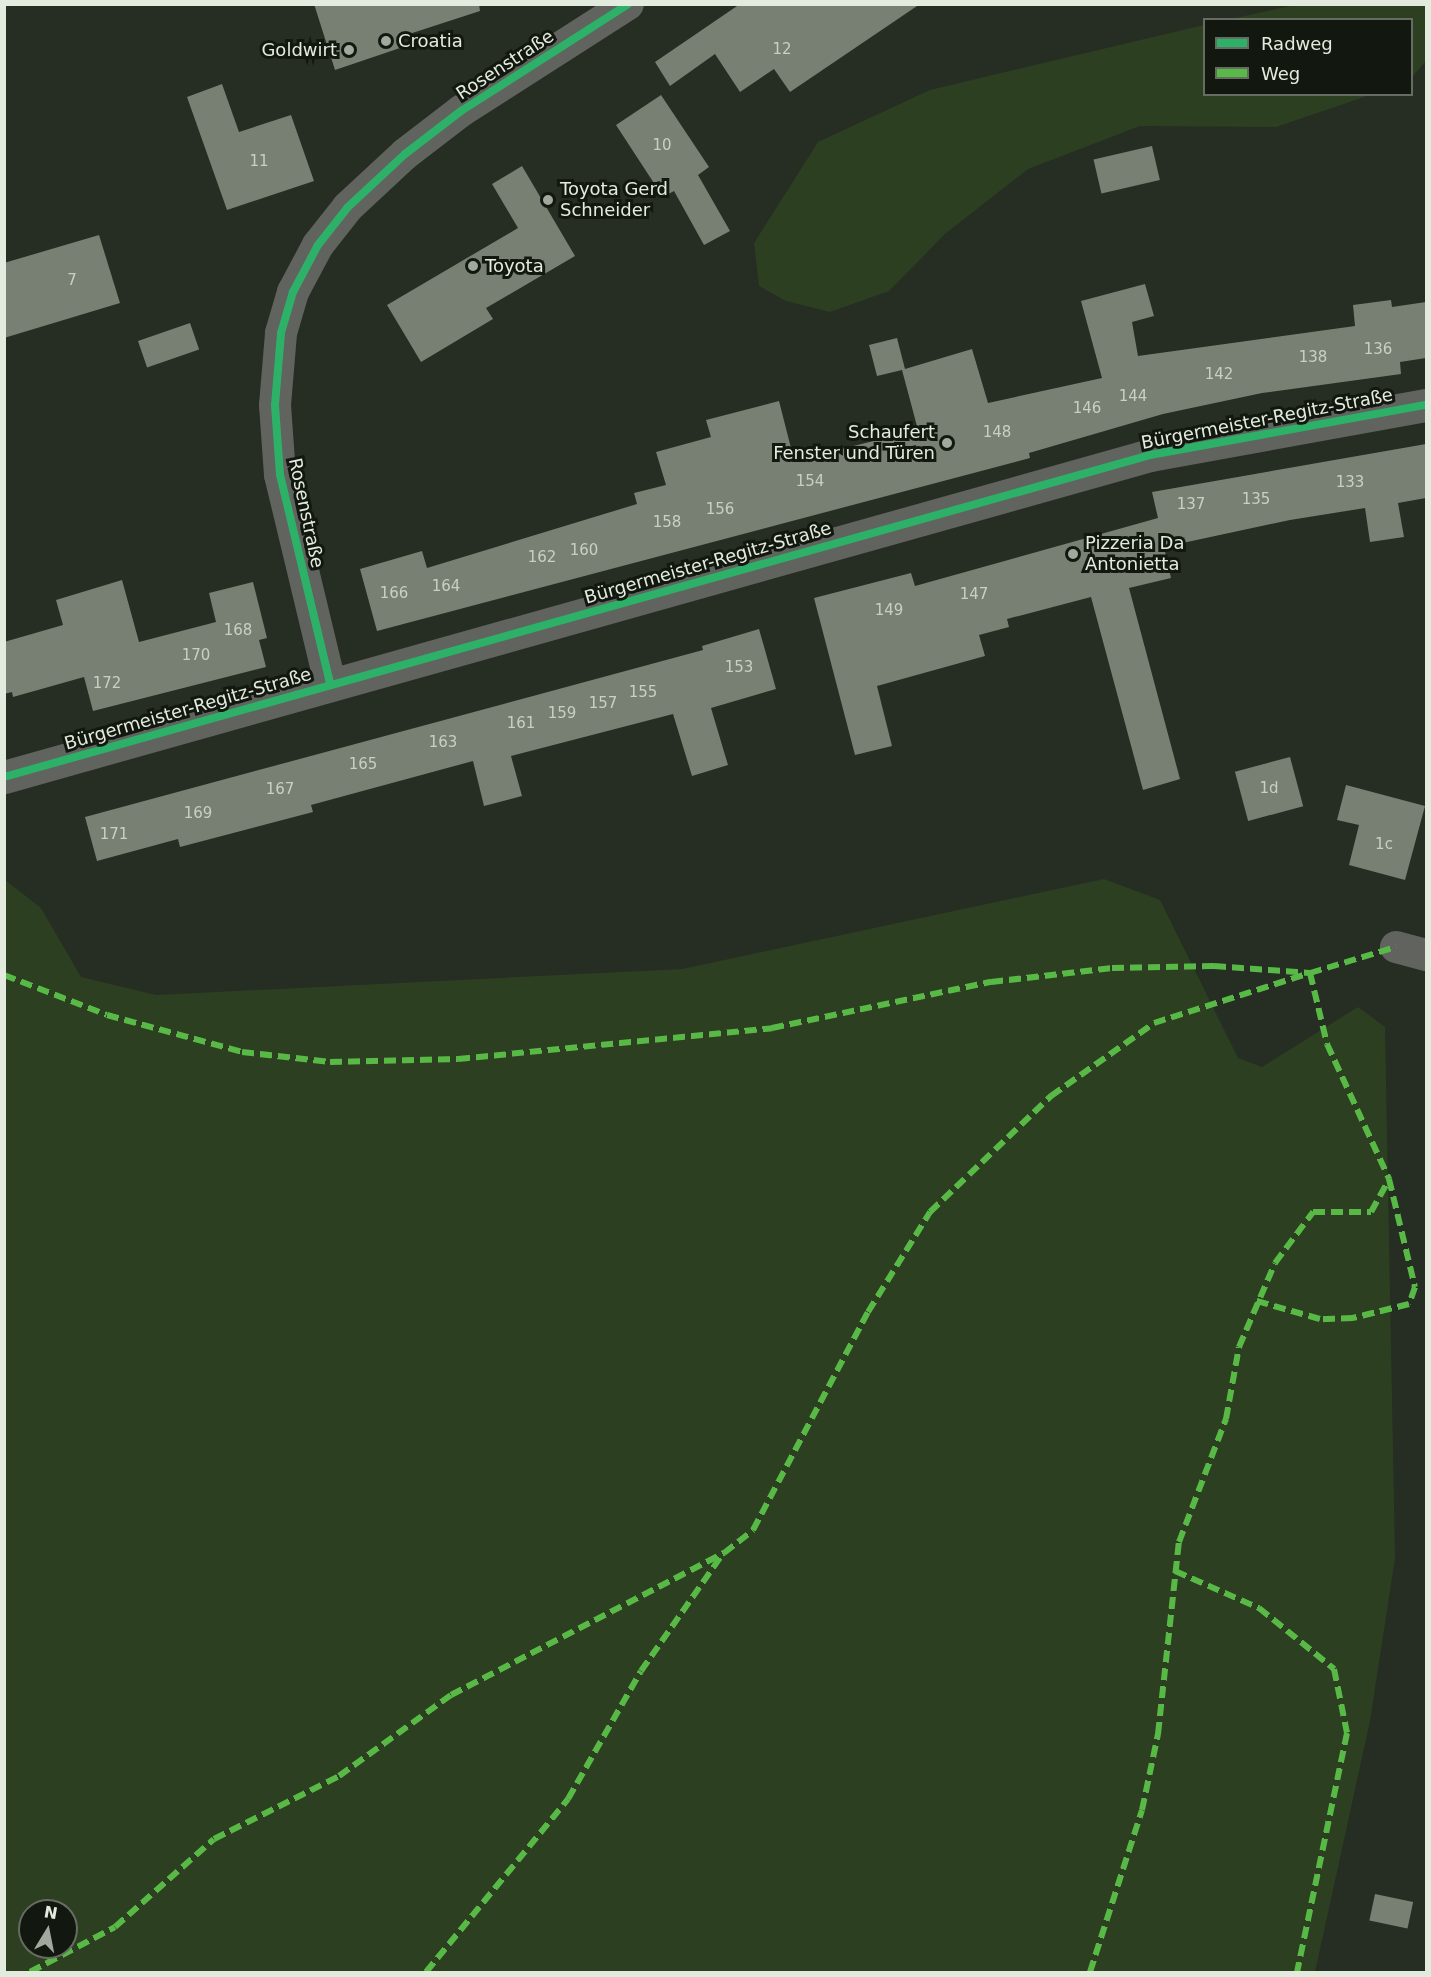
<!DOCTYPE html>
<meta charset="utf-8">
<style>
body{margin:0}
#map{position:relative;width:1431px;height:1977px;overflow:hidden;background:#262d23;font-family:"DejaVu Sans",sans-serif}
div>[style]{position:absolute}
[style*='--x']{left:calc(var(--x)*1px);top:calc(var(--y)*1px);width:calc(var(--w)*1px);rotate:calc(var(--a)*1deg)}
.green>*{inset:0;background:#2d3f21}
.building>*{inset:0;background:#778073;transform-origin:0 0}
.minor>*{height:32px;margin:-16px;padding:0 16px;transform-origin:16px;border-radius:16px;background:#60635e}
.tertiary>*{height:33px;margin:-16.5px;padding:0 16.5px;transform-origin:16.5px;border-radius:16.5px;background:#60635e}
.quiet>*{height:6px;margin-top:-3px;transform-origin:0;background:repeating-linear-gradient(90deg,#58b947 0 12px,transparent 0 18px)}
.cycleway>*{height:8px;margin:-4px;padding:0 4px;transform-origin:4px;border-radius:4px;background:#2db169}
.dots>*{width:16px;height:16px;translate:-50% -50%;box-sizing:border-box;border:3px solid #12180f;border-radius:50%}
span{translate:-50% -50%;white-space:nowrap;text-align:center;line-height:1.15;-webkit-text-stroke:6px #12180f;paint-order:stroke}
.number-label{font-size:15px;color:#c8d0c3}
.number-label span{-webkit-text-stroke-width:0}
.poi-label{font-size:18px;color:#e3ebde}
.left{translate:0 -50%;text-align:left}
.right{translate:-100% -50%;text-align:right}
.street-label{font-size:18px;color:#e3ebde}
.frame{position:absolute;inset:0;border:6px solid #e3ebde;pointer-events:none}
.legend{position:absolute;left:1203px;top:18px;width:210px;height:78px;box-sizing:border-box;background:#12180f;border:2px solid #666c62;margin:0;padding:8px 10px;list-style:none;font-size:18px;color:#e3ebde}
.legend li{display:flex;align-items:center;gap:12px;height:30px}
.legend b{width:30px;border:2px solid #666c62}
.north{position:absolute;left:18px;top:1899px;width:60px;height:60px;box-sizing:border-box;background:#12180f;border:2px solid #666c62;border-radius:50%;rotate:10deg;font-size:16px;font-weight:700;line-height:24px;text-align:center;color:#e3ebde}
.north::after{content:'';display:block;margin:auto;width:21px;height:27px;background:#a1a89d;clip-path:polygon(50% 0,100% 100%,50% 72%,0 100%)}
</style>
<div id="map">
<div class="green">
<i style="clip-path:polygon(1299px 4px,1426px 5px,1426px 61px,1412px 77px,1412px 20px,1231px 19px)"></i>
<i style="clip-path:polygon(1204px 25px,1204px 94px,1370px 95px,1276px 127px,1140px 126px,1028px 169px,945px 234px,889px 291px,830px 312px,786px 301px,759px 286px,754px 243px,818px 142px,930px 90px)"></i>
<i style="clip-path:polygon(evenodd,1104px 879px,1160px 900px,1238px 1058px,1262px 1067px,1358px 1007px,1385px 1027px,1395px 1558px,1370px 1721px,1315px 1972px,5px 1972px,5px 880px,41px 908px,81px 977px,156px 995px,682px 969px,1104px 879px,30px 1911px,66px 1911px,66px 1947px,30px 1947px,30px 1911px)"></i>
</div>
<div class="building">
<i style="clip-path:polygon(314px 4px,479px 4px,480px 11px,400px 37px,403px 47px,335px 70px)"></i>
<i style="clip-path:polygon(740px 4px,920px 4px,790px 92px,774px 69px,740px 92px,715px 54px,670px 86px,655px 62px)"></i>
<i style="clip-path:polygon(222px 84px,239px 132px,291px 115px,314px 181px,227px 210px,187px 97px)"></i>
<i style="clip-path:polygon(661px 95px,709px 167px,698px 175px,730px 231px,704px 245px,674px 191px,663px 197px,616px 125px)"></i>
<i style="left:1152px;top:146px;width:35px;height:60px;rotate:77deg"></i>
<i style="clip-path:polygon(522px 166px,575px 256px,486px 308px,493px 319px,421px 362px,387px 305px,518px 228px,492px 184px)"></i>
<i style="clip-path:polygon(99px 235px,120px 303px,4px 338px,4px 263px)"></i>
<i style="clip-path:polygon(1145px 284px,1154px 316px,1132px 322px,1138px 356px,1355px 326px,1353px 305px,1391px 300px,1392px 307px,1426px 302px,1426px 358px,1400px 362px,1401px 374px,1262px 393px,1163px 414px,1029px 453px,1030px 458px,377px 631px,360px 569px,422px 551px,427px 568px,637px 504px,634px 493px,666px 485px,656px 452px,711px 437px,706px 420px,779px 401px,791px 448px,802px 446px,805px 458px,918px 430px,902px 370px,877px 376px,869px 345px,897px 338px,905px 369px,972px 349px,988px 403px,1102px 378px,1081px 301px)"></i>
<i style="left:190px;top:323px;width:28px;height:55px;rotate:71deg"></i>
<i style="clip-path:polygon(1426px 444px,1426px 498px,1398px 503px,1404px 537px,1370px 542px,1365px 508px,1290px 520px,1164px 547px,1171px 578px,1129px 588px,1180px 779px,1143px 790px,1091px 597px,1007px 619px,1009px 627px,979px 635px,985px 656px,877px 686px,892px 746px,855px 755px,814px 598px,911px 573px,915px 586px,1158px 518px,1152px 492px)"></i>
<i style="clip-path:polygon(122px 580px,139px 642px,216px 622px,209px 593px,253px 582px,267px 638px,259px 640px,266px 667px,93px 711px,84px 677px,13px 697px,12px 692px,4px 694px,4px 642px,63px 625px,56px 600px)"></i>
<i style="clip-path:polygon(759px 629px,776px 689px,711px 708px,728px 765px,692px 776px,673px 714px,511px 756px,522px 796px,484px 806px,473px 761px,311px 805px,313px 812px,180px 847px,178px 839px,97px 861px,85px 817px,703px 650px,702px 646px)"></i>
<i style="left:1290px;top:757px;width:51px;height:57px;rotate:75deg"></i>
<i style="clip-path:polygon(1346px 785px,1425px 806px,1405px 880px,1349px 865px,1359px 825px,1337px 820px)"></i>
<i style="left:1375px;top:1894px;width:39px;height:27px;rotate:12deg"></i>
</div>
<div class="minor">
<i style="--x:330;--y:683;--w:214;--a:-103.5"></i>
<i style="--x:280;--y:475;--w:70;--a:-94.1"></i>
<i style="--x:275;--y:405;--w:72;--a:-85.2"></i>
<i style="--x:281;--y:333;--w:43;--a:-73.7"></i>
<i style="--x:293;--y:292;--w:53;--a:-62"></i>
<i style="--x:318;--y:245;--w:48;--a:-51.7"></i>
<i style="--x:348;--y:207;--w:78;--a:-42.9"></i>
<i style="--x:405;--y:154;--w:71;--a:-37.5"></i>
<i style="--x:461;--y:111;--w:198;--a:-32.6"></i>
<i style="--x:1396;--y:947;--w:31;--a:15"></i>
</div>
<div class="tertiary">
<i style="--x:4;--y:777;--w:1190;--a:-15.69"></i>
<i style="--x:1150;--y:455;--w:280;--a:-10.3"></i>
</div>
<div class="quiet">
<i style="--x:4;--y:975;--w:110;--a:21.2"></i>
<i style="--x:107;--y:1015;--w:140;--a:15.3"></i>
<i style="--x:242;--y:1052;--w:89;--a:6.5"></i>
<i style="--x:330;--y:1062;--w:128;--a:-1.3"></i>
<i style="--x:458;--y:1059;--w:316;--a:-5.6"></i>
<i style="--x:772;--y:1028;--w:224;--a:-11.9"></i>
<i style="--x:991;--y:982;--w:122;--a:-6.6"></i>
<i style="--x:1112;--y:968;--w:102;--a:-1.1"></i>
<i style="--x:1214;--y:966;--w:96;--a:4.2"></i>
<i style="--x:1310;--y:973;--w:90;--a:-16.8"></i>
<i style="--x:1175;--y:1571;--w:92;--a:23.8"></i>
<i style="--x:1259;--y:1608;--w:97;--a:39.1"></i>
<i style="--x:1334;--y:1669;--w:65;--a:78.5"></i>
<i style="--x:1347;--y:1733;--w:244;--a:101.8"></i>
<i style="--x:30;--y:1972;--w:96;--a:-27.9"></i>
<i style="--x:115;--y:1927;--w:132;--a:-41.6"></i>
<i style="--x:214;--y:1839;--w:140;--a:-26.7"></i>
<i style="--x:339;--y:1776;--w:138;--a:-35.9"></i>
<i style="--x:451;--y:1695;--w:308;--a:-27.5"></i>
<i style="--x:724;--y:1553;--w:37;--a:-38"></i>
<i style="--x:753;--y:1530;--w:246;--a:-62.2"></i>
<i style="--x:868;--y:1312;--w:118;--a:-58.2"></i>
<i style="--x:930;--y:1212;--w:168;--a:-43.8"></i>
<i style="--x:1051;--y:1096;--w:126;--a:-35.3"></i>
<i style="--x:1154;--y:1023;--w:164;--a:-17.8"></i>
<i style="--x:1310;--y:973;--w:73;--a:76.5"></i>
<i style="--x:1327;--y:1044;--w:149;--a:65.3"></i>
<i style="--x:1389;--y:1179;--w:111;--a:76.5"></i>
<i style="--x:1415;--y:1287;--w:18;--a:109"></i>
<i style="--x:1409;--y:1304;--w:58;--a:166"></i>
<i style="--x:1353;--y:1318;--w:33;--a:178"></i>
<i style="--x:1320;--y:1319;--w:66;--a:-164.1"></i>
<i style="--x:426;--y:1972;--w:224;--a:-50.6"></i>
<i style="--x:568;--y:1799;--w:147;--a:-60.3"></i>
<i style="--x:641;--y:1671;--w:141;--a:-55.1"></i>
<i style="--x:1090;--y:1972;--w:170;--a:-72.2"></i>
<i style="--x:1142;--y:1810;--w:78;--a:-78.1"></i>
<i style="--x:1158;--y:1734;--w:193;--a:-83.8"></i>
<i style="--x:1179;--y:1542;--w:132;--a:-69.1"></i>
<i style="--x:1226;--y:1419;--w:73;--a:-79.8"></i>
<i style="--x:1239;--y:1347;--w:91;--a:-66.8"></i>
<i style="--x:1275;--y:1263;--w:64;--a:-53.3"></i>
<i style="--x:1313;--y:1212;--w:58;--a:0"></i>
<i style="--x:1371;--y:1212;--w:38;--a:-61"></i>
</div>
<div class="cycleway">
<i style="--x:330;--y:683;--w:214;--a:-103.5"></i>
<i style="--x:280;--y:475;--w:70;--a:-94.1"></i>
<i style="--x:275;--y:405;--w:72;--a:-85.2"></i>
<i style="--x:281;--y:333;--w:43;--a:-73.7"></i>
<i style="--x:293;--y:292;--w:53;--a:-62"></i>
<i style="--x:318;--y:245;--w:48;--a:-51.7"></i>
<i style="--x:348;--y:207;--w:78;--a:-42.9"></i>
<i style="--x:405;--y:154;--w:71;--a:-37.5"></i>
<i style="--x:461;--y:111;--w:198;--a:-32.6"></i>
<i style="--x:4;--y:777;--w:1190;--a:-15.69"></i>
<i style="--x:1150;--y:455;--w:280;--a:-10.3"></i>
</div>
<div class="dots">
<i style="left:386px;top:41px;background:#a1a89d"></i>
<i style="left:349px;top:50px;background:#a1a89d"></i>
<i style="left:548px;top:200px;background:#a1a89d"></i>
<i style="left:473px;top:266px;background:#a1a89d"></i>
<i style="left:947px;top:443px;background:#a1a89d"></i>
<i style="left:1073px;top:554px;background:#a1a89d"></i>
</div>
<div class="number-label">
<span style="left:782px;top:50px">12</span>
<span style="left:662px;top:146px">10</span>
<span style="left:259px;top:162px">11</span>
<span style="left:72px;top:281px">7</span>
<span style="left:1378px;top:350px">136</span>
<span style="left:1313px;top:358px">138</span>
<span style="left:1219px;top:375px">142</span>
<span style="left:1133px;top:397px">144</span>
<span style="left:1087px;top:409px">146</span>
<span style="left:997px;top:433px">148</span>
<span style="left:810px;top:482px">154</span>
<span style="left:1350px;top:483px">133</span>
<span style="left:1256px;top:500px">135</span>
<span style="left:1191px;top:505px">137</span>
<span style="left:720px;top:510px">156</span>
<span style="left:667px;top:523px">158</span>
<span style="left:584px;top:551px">160</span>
<span style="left:542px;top:558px">162</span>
<span style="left:446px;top:587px">164</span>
<span style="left:394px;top:594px">166</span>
<span style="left:974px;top:595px">147</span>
<span style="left:889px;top:611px">149</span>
<span style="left:238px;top:631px">168</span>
<span style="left:196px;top:656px">170</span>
<span style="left:739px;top:668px">153</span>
<span style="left:107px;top:684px">172</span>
<span style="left:643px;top:693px">155</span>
<span style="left:603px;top:704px">157</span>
<span style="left:562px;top:714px">159</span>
<span style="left:521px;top:724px">161</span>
<span style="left:443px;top:743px">163</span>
<span style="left:363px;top:765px">165</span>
<span style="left:1269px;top:789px">1d</span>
<span style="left:280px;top:790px">167</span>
<span style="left:198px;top:814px">169</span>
<span style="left:114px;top:835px">171</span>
<span style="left:1384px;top:845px">1c</span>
</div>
<div class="poi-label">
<span class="left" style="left:398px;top:41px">Croatia</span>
<span class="right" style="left:337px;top:50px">Goldwirt</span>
<span class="left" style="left:560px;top:200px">Toyota Gerd<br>Schneider</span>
<span class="left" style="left:485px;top:266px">Toyota</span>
<span class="right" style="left:935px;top:443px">Schaufert<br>Fenster und Türen</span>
<span class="left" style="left:1085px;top:554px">Pizzeria Da<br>Antonietta</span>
</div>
<div class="street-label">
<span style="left:505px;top:65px;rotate:-33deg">Rosenstraße</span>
<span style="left:1267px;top:419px;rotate:-11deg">Bürgermeister-Regitz-Straße</span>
<span style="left:306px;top:513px;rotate:78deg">Rosenstraße</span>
<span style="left:708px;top:563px;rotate:-16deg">Bürgermeister-Regitz-Straße</span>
<span style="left:188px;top:709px;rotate:-16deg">Bürgermeister-Regitz-Straße</span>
</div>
<div class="frame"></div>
<ul class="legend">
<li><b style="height:8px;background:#2db169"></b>Radweg</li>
<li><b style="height:8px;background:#58b947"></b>Weg</li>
</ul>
<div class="north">N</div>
</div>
